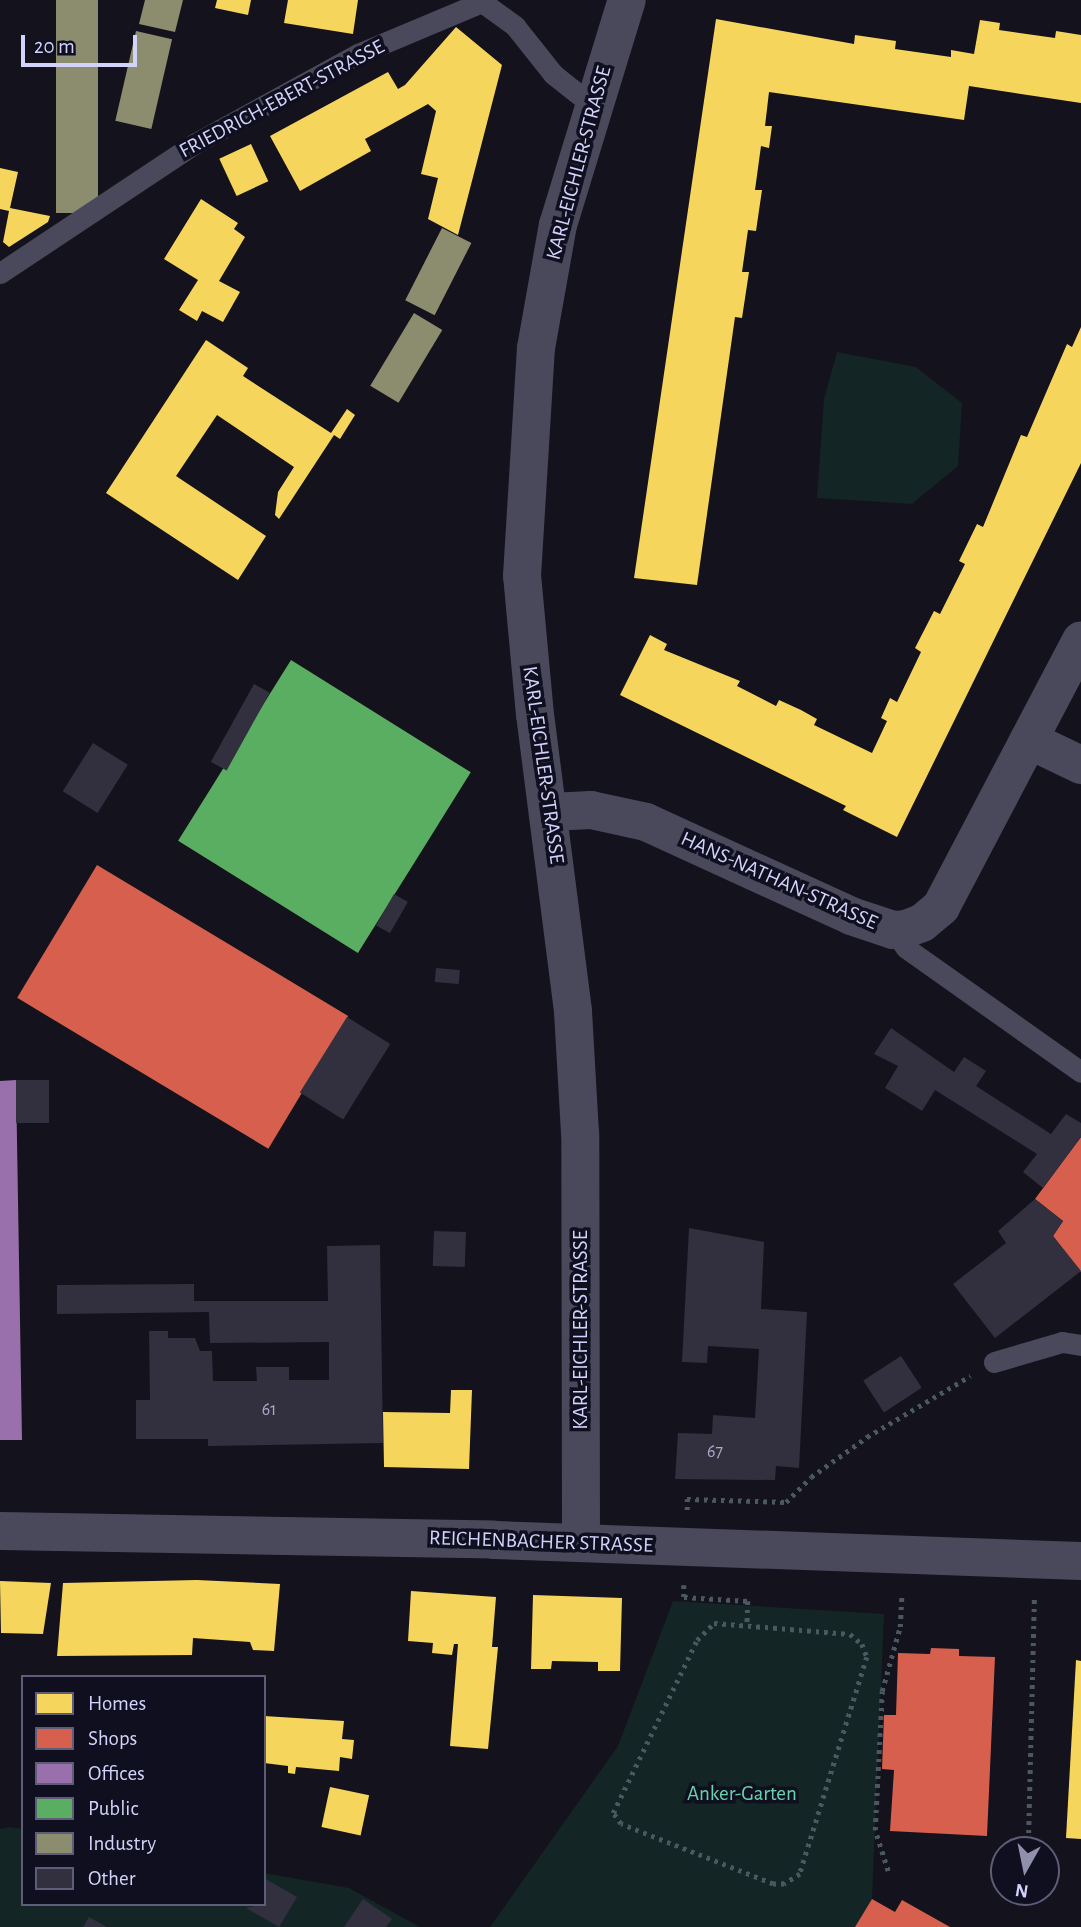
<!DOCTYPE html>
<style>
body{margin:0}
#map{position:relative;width:1081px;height:1927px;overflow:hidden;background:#14121c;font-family:"Alegreya Sans",sans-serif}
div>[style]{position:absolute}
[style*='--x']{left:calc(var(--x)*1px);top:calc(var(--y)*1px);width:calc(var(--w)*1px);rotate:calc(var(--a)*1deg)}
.green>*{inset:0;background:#132524}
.homes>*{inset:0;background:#f6d55c;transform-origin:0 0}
.shops>*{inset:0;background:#d6604d;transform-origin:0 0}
.offices>*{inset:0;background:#9970ab}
.public>*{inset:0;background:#5aae61;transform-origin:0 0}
.industry>*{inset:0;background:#8c8c6e;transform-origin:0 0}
.building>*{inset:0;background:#32303e;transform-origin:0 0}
.path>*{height:4.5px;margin-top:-2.25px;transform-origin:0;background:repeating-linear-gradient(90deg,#4a5860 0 3.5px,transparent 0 8.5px)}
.service>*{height:21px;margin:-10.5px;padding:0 10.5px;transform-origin:10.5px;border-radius:10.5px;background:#49495b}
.minor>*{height:38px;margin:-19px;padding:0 19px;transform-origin:19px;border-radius:19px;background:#49495b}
.tertiary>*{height:38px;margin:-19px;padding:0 19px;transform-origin:19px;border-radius:19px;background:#49495b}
span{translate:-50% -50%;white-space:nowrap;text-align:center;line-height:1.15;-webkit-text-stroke:7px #100f1f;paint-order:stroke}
.number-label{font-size:18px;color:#aaaacb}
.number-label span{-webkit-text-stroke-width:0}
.street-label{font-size:21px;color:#d2d2fa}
.park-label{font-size:21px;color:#67d2ab}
.legend{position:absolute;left:21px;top:1675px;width:245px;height:231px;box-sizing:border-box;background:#100f1f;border:2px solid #5e5d77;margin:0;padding:9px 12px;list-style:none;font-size:21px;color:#d2d2fa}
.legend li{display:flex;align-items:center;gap:14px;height:35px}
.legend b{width:35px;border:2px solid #5e5d77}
.north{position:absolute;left:990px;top:1836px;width:70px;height:70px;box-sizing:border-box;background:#100f1f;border:2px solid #5e5d77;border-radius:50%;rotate:189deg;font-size:19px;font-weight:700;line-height:28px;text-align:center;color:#d2d2fa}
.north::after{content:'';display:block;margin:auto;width:24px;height:32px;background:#908fac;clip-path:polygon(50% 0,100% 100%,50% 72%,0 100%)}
.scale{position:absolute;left:21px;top:35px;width:116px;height:32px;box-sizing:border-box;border:4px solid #d2d2fa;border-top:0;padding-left:9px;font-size:21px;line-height:24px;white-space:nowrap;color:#d2d2fa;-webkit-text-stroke:5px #100f1f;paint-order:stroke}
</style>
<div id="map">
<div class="green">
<i style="clip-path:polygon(837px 352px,916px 367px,962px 403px,958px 466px,912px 504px,817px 498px,824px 399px)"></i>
<i style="clip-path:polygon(673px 1601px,884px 1614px,872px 1899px,855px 1927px,490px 1927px,618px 1746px)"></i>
<i style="clip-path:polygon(9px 1827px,23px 1829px,23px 1904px,264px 1904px,264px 1873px,349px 1888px,420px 1927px,0 1927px,0 1829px)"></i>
</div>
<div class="homes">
<i style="clip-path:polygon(217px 0,251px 0,248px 15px,215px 8px)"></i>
<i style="clip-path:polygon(288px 0,358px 0,353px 34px,284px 23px)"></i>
<i style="clip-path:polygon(716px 19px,854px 44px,855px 35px,896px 41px,895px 49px,951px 57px,951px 50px,974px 54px,980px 20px,1000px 23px,999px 30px,1055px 38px,1056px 31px,1081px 35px,1081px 103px,969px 86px,964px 120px,769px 92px,765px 126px,772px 126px,769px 148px,761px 146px,755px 190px,762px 190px,756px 231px,748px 230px,742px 272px,749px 272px,742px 318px,735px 317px,697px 585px,634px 578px)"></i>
<i style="clip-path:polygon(456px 27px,502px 65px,458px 235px,428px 219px,438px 178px,421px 174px,436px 111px,428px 104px,365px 139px,371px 151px,300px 191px,270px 136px,388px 72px,398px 89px,405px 85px)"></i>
<i style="left:251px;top:144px;width:41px;height:35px;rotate:65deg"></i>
<i style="clip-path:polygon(0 168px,18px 172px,10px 208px,50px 216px,48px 222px,9px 247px,3px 242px,9px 211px,0 209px)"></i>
<i style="clip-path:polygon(201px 199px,238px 223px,234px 229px,245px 237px,219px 281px,240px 292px,223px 322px,202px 311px,197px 321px,179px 310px,198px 280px,164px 259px)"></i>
<i style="clip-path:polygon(1081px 327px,1081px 463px,897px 837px,843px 810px,846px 806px,620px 695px,650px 635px,667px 644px,664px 650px,740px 681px,737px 686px,776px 706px,779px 700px,801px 710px,817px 719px,814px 725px,872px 753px,887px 721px,881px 718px,890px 698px,897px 702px,921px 652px,915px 648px,934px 611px,940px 614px,965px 564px,959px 561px,977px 524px,983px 527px,1021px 435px,1027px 437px,1067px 344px,1072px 347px)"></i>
<i style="clip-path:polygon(206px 340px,248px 368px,243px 376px,331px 433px,347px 409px,355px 415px,340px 439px,334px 435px,279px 519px,275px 515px,278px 492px,294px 467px,217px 415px,176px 476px,266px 536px,238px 580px,106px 493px)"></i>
<i style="clip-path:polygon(451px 1390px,472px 1390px,469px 1469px,384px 1467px,383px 1412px,450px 1413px)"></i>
<i style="clip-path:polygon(197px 1580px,280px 1584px,274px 1651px,253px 1650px,250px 1642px,193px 1638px,192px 1655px,57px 1656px,63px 1583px)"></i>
<i style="clip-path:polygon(0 1581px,51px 1583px,43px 1634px,1px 1633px)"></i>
<i style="clip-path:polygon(411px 1591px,496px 1597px,492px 1647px,498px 1647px,488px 1749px,450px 1746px,458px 1644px,454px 1644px,452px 1655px,432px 1653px,433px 1643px,408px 1641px)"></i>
<i style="clip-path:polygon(533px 1595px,622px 1598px,620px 1671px,598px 1671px,598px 1662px,552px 1661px,551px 1669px,531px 1669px)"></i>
<i style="clip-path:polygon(1076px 1660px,1081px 1661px,1081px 1839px,1066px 1838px)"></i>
<i style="clip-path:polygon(264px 1716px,344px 1721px,342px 1739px,354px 1740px,352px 1759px,340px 1757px,339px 1771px,296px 1767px,295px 1774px,288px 1773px,288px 1766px,264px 1763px)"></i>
<i style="left:330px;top:1787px;width:40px;height:41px;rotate:12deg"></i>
</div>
<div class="shops">
<i style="left:97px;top:865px;width:293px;height:155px;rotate:31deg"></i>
<i style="clip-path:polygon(1081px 1137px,1081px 1272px,1053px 1236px,1063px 1221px,1035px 1199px)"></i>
<i style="clip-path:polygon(931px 1648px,959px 1649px,959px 1656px,995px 1657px,987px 1836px,890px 1831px,894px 1770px,882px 1769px,884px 1715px,896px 1715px,898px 1653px,930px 1654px)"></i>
<i style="clip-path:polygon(872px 1899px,895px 1912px,902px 1900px,950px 1927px,855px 1927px)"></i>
</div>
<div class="offices">
<i style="clip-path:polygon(16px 1080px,22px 1440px,0 1440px,0 1081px)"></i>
</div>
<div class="public">
<i style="left:291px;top:660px;width:212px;height:213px;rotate:32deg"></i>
</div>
<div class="industry">
<i style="left:56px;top:0;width:42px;height:213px"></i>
<i style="clip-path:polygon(145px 0,183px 0,175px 32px,139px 24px)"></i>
<i style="left:136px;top:31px;width:37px;height:92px;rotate:13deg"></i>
<i style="left:442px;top:228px;width:33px;height:81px;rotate:27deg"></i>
<i style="left:414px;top:313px;width:33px;height:85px;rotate:31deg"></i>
</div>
<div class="building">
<i style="left:254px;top:684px;width:18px;height:89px;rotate:29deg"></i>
<i style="left:93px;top:743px;width:41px;height:57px;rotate:32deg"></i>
<i style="left:394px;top:894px;width:16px;height:36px;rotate:30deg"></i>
<i style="left:436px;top:968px;width:24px;height:14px;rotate:5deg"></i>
<i style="left:347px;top:1017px;width:51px;height:89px;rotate:32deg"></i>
<i style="clip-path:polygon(891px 1028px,954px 1072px,964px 1057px,986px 1071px,976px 1086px,1051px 1134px,1066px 1114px,1081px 1123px,1081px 1137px,1043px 1188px,1023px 1172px,1037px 1154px,935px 1090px,922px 1111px,885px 1088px,898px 1066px,874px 1054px)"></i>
<i style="left:16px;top:1080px;width:33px;height:43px"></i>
<i style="clip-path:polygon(1035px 1199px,1063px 1221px,1053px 1236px,1081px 1271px,995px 1338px,953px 1284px,1006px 1243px,998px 1231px)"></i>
<i style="clip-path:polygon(689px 1228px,764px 1242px,761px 1309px,807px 1312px,799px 1468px,776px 1466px,775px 1480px,675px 1479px,678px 1433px,712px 1434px,713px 1415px,755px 1418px,759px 1349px,708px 1346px,707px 1363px,682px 1362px)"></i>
<i style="left:434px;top:1231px;width:32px;height:35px;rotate:2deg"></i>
<i style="clip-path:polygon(380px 1245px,383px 1443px,208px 1446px,208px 1439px,136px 1439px,136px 1400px,150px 1400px,149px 1331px,168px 1331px,168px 1338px,195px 1338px,200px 1351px,212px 1351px,213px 1381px,257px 1381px,256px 1367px,289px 1367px,289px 1380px,329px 1380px,329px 1342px,210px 1343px,209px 1312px,57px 1314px,57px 1285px,194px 1284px,194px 1301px,328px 1301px,327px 1246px)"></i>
<i style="left:901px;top:1356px;width:38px;height:45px;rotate:57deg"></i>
<i style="clip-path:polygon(264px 1878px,297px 1897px,279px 1927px,246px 1908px,264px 1904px)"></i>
<i style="clip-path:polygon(363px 1899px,392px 1919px,386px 1927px,344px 1927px)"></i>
<i style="clip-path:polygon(89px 1917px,107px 1927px,83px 1927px)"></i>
</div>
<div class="path">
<i style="--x:687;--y:1510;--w:11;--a:-90"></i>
<i style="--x:687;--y:1499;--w:99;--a:1.7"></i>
<i style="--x:786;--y:1502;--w:35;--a:-45"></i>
<i style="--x:811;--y:1477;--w:69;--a:-35.5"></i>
<i style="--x:867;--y:1437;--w:120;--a:-30.6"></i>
<i style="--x:684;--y:1585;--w:12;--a:90"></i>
<i style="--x:684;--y:1597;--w:64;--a:3.6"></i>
<i style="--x:748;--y:1601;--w:24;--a:92"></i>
<i style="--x:714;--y:1623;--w:136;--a:4.6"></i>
<i style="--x:850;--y:1634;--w:16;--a:40"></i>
<i style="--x:862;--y:1644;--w:14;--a:69"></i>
<i style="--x:867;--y:1657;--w:227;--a:107.2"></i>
<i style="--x:800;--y:1874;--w:19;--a:148"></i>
<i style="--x:784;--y:1884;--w:11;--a:180"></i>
<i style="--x:773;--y:1884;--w:163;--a:-158.5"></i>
<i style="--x:621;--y:1824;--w:14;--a:-126"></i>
<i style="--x:613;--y:1813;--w:192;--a:-64.1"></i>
<i style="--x:697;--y:1640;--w:24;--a:-45"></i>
<i style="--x:1028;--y:1850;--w:251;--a:-88.6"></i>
<i style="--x:888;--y:1871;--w:43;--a:-107.6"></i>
<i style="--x:875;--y:1830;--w:139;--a:-87.1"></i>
<i style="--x:882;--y:1691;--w:66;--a:-74.3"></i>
<i style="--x:900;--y:1627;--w:34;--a:-87"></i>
</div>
<div class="service">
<i style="--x:0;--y:273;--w:233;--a:-33.6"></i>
<i style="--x:194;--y:144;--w:187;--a:-28.8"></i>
<i style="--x:358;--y:54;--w:134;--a:-22.8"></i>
<i style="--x:482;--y:2;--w:41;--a:36"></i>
<i style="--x:515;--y:26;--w:61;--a:51.6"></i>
<i style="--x:553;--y:74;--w:50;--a:38.5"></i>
<i style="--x:893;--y:930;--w:22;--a:54"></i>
<i style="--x:906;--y:948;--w:214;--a:35.3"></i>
<i style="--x:994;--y:1362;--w:71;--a:-16.4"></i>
<i style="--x:1062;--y:1342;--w:19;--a:9"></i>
</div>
<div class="minor">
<i style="--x:1029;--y:740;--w:58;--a:25.7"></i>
<i style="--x:550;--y:812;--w:41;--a:-2.8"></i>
<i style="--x:591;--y:810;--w:56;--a:12.3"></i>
<i style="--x:646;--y:822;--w:226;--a:24.6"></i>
<i style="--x:851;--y:916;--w:44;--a:18.4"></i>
<i style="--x:893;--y:930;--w:13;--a:-4"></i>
<i style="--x:906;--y:929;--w:17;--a:-21"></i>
<i style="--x:922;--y:923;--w:25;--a:-40"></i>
<i style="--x:941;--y:907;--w:301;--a:-62.3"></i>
<i style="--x:581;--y:1543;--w:410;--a:-90.1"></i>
<i style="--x:580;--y:1133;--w:122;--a:-93.3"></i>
<i style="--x:573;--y:1011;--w:298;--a:-97.3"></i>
<i style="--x:535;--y:715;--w:140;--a:-95.3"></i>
<i style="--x:522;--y:576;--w:228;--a:-86.5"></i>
<i style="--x:536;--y:348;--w:125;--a:-79.9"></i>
<i style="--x:558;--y:225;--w:235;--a:-73"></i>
</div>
<div class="tertiary">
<i style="--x:0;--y:1531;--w:494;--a:1"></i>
<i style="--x:494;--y:1540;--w:587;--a:2.05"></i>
</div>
<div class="number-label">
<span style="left:269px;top:1410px">61</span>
<span style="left:715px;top:1452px">67</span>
</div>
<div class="street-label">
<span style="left:282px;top:99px;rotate:-28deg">FRIEDRICH-EBERT-STRASSE</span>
<span style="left:579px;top:163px;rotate:-75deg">KARL-EICHLER-STRASSE</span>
<span style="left:543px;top:765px;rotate:82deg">KARL-EICHLER-STRASSE</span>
<span style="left:779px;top:881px;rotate:24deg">HANS-NATHAN-STRASSE</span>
<span style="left:581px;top:1330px;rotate:-90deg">KARL-EICHLER-STRASSE</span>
<span style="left:541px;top:1542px;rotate:2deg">REICHENBACHER STRASSE</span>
</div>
<div class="park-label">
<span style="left:742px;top:1794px">Anker-Garten</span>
</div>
<ul class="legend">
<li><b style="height:19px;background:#f6d55c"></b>Homes</li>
<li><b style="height:19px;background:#d6604d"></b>Shops</li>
<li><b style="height:19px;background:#9970ab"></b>Offices</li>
<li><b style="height:19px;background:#5aae61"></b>Public</li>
<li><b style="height:19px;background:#8c8c6e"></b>Industry</li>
<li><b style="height:19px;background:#32303e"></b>Other</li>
</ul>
<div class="north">N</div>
<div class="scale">20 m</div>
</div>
